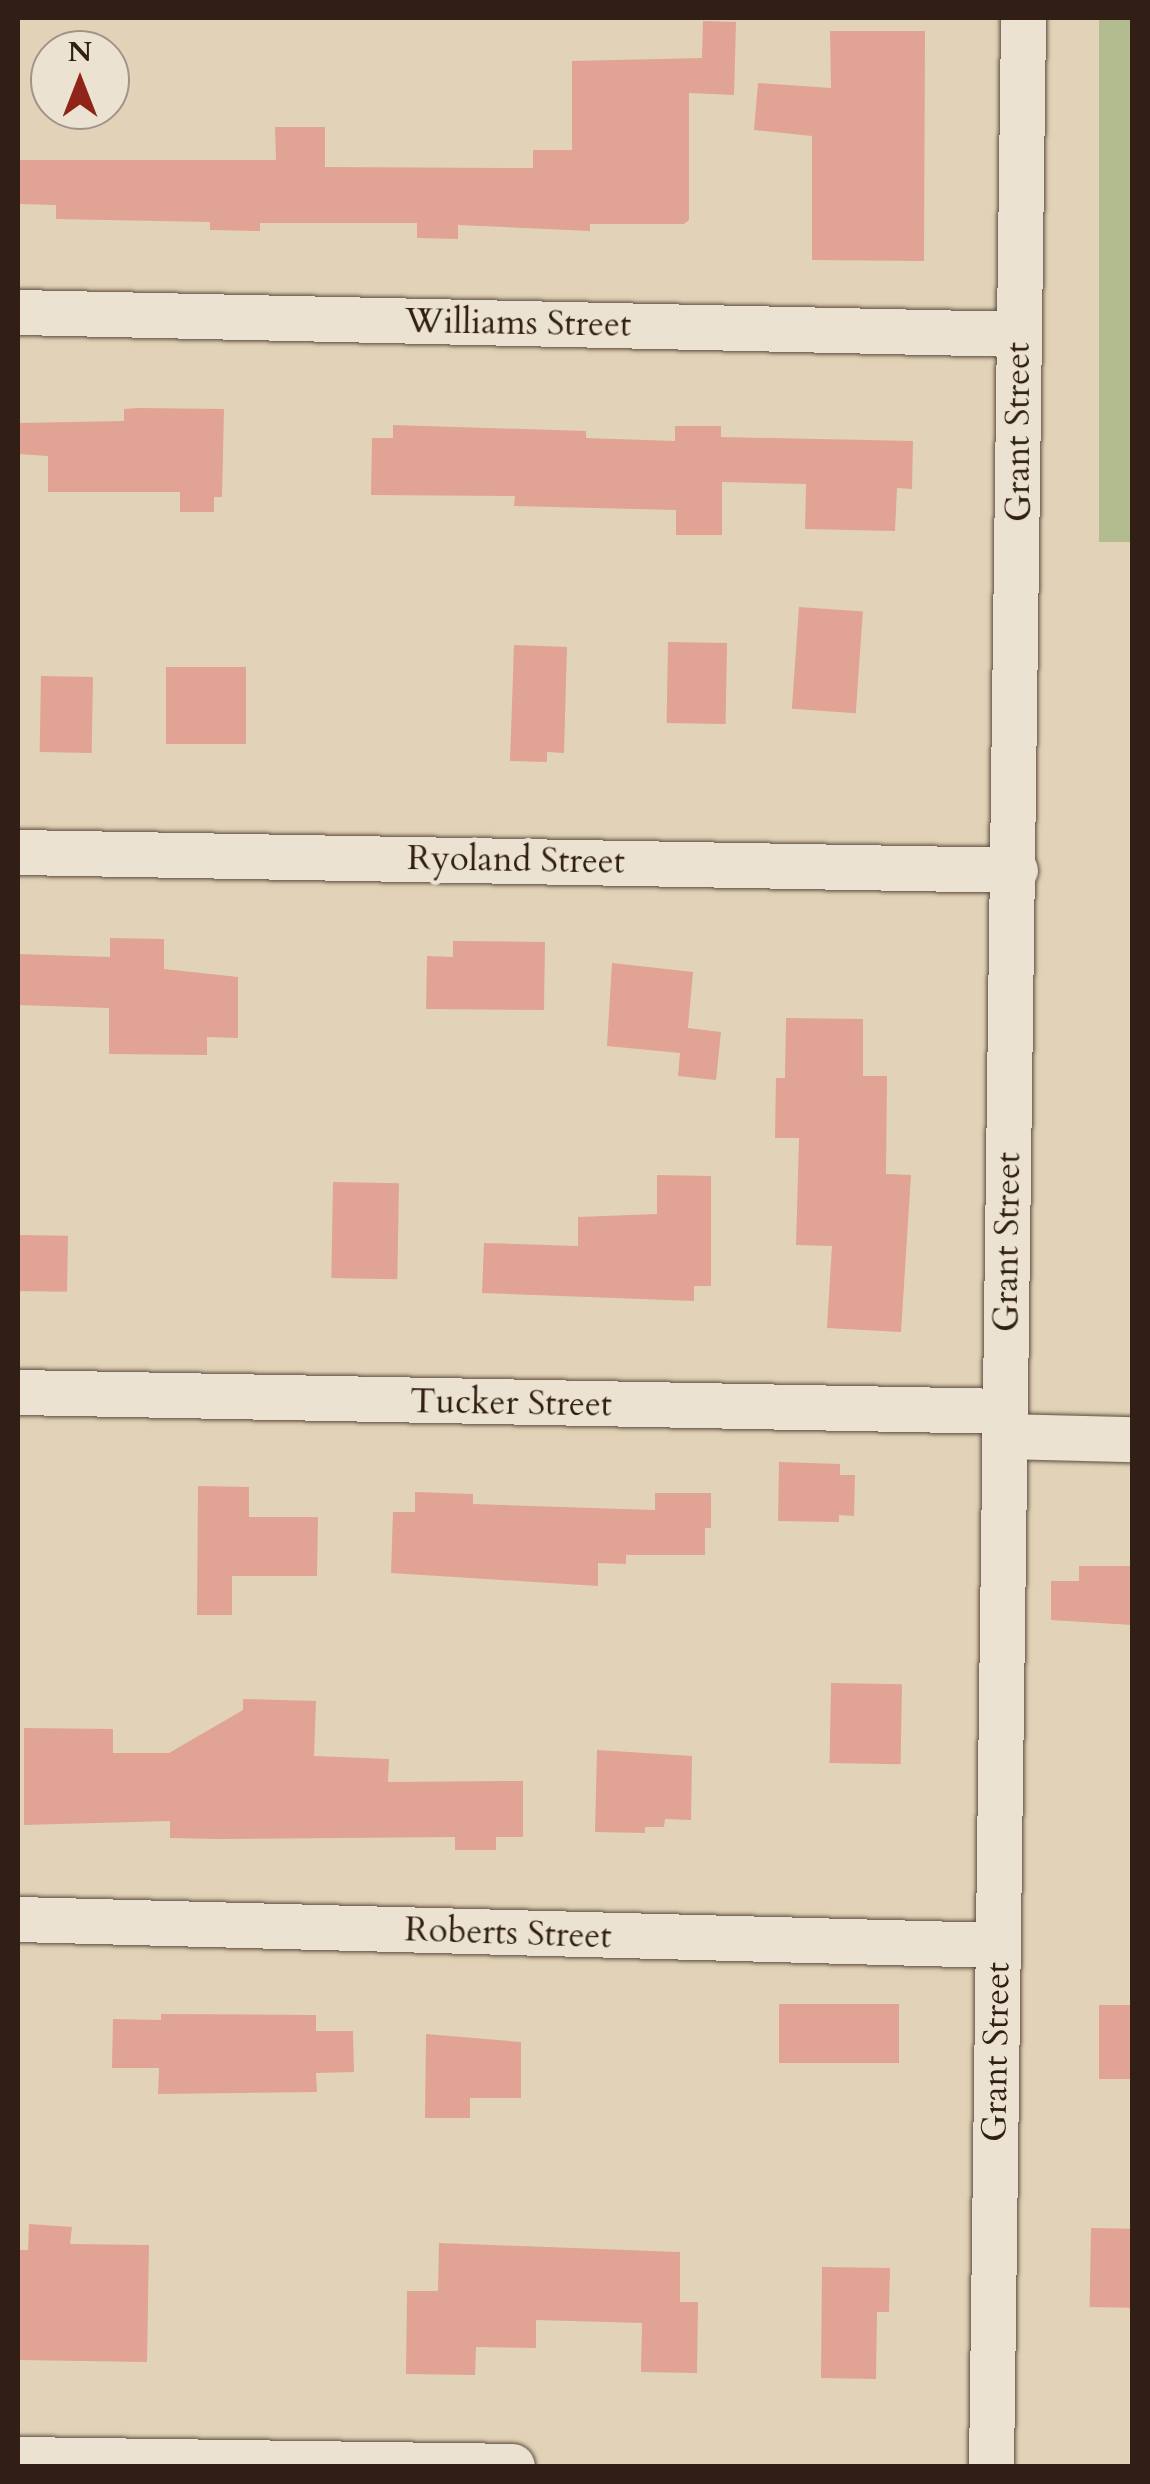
<!DOCTYPE html>
<style>
body{margin:0}
#map{position:relative;width:1150px;height:2484px;overflow:hidden;background:#e2d3b8;font-family:Cardo,serif}
div>[style]{position:absolute}
[style*='--x']{left:calc(var(--x)*1px);top:calc(var(--y)*1px);width:calc(var(--w)*1px);rotate:calc(var(--a)*1deg)}
.green>*{inset:0;background:#b3bc8f;transform-origin:0 0}
.building>*{inset:0;background:#e0a394;transform-origin:0 0}
.roads{filter:drop-shadow(0 0 2px #5d4c3e) drop-shadow(0 0 2px #5d4c3e)}
.minor>*{height:45px;margin:-22.5px;padding:0 22.5px;transform-origin:22.5px;border-radius:22.5px;background:#ece2d1}
span{translate:-50% -50%;white-space:nowrap;text-align:center;line-height:1.15;-webkit-text-stroke:9px #ece2d1;paint-order:stroke}
.street-label{font-size:35px;color:#311f15}
.frame{position:absolute;inset:0;border:20px solid #311f15;pointer-events:none}
.north{position:absolute;left:30px;top:30px;width:100px;height:100px;box-sizing:border-box;background:#ece2d1;border:2px solid #a19486;border-radius:50%;rotate:0deg;font-size:28px;font-weight:700;line-height:40px;text-align:center;color:#311f15}
.north::after{content:'';display:block;margin:auto;width:35px;height:45px;background:#8f2418;clip-path:polygon(50% 0,100% 100%,50% 72%,0 100%)}
</style>
<div id="map">
<div class="green">
<i style="left:1099px;top:18px;width:33px;height:524px"></i>
</div>
<div class="building">
<i style="clip-path:polygon(703px 21px,736px 22px,734px 95px,689px 93px,689px 220px,684px 224px,590px 224px,590px 231px,458px 225px,458px 239px,417px 238px,417px 223px,260px 223px,260px 231px,210px 230px,210px 222px,56px 219px,56px 205px,18px 204px,18px 160px,276px 160px,275px 127px,325px 127px,325px 167px,533px 168px,533px 150px,572px 150px,572px 61px,702px 58px)"></i>
<i style="clip-path:polygon(830px 31px,925px 31px,924px 261px,812px 260px,812px 136px,754px 130px,758px 83px,831px 88px)"></i>
<i style="clip-path:polygon(139px 408px,224px 409px,222px 497px,214px 497px,214px 512px,180px 512px,180px 492px,48px 492px,48px 456px,18px 454px,18px 423px,124px 421px,124px 409px)"></i>
<i style="clip-path:polygon(393px 425px,586px 431px,586px 438px,675px 441px,675px 426px,721px 426px,721px 437px,913px 441px,912px 489px,897px 488px,895px 531px,805px 529px,806px 484px,722px 482px,722px 535px,676px 535px,676px 510px,514px 506px,515px 496px,371px 495px,372px 438px,393px 438px)"></i>
<i style="left:799px;top:607px;width:64px;height:102px;rotate:4deg"></i>
<i style="left:668px;top:642px;width:59px;height:81px;rotate:1deg"></i>
<i style="clip-path:polygon(514px 645px,567px 647px,564px 753px,547px 752px,547px 762px,510px 761px)"></i>
<i style="left:166px;top:667px;width:80px;height:77px"></i>
<i style="left:41px;top:676px;width:52px;height:76px;rotate:1deg"></i>
<i style="clip-path:polygon(110px 938px,164px 939px,164px 969px,238px 977px,238px 1038px,207px 1037px,207px 1055px,109px 1054px,109px 1008px,18px 1005px,18px 954px,110px 957px)"></i>
<i style="clip-path:polygon(453px 941px,545px 942px,544px 1010px,426px 1009px,427px 956px,453px 957px)"></i>
<i style="clip-path:polygon(612px 963px,693px 972px,688px 1028px,721px 1032px,716px 1080px,678px 1076px,680px 1053px,607px 1046px)"></i>
<i style="clip-path:polygon(786px 1018px,863px 1019px,863px 1076px,887px 1076px,886px 1174px,911px 1175px,901px 1332px,827px 1328px,832px 1246px,796px 1245px,799px 1138px,775px 1138px,776px 1078px,785px 1078px)"></i>
<i style="clip-path:polygon(657px 1175px,711px 1176px,711px 1286px,694px 1286px,694px 1301px,482px 1293px,484px 1243px,578px 1246px,578px 1217px,657px 1214px)"></i>
<i style="left:333px;top:1182px;width:66px;height:96px;rotate:1deg"></i>
<i style="left:18px;top:1235px;width:50px;height:56px;rotate:1deg"></i>
<i style="clip-path:polygon(779px 1462px,840px 1464px,840px 1475px,855px 1475px,854px 1516px,839px 1515px,839px 1522px,778px 1521px)"></i>
<i style="clip-path:polygon(198px 1486px,249px 1487px,249px 1517px,318px 1517px,317px 1576px,232px 1576px,232px 1615px,197px 1615px)"></i>
<i style="clip-path:polygon(415px 1492px,473px 1494px,473px 1504px,655px 1510px,655px 1493px,711px 1493px,711px 1528px,705px 1528px,705px 1555px,626px 1555px,626px 1564px,598px 1563px,598px 1586px,391px 1573px,393px 1512px,415px 1512px)"></i>
<i style="clip-path:polygon(1079px 1566px,1132px 1566px,1132px 1625px,1051px 1620px,1051px 1581px,1079px 1581px)"></i>
<i style="left:831px;top:1683px;width:71px;height:80px;rotate:1deg"></i>
<i style="clip-path:polygon(243px 1699px,316px 1701px,314px 1756px,389px 1759px,388px 1782px,523px 1781px,523px 1837px,496px 1837px,496px 1850px,455px 1850px,455px 1837px,217px 1839px,170px 1838px,170px 1821px,24px 1825px,24px 1728px,113px 1729px,113px 1753px,169px 1753px,243px 1710px)"></i>
<i style="clip-path:polygon(597px 1750px,692px 1756px,691px 1820px,665px 1819px,664px 1827px,645px 1827px,645px 1833px,595px 1832px)"></i>
<i style="left:779px;top:2004px;width:120px;height:59px"></i>
<i style="left:1132px;top:2005px;width:74px;height:33px;rotate:90deg"></i>
<i style="clip-path:polygon(161px 2014px,316px 2015px,316px 2031px,353px 2031px,354px 2072px,316px 2073px,317px 2092px,158px 2094px,159px 2068px,112px 2068px,113px 2019px,161px 2020px)"></i>
<i style="clip-path:polygon(426px 2034px,521px 2042px,521px 2098px,470px 2098px,470px 2118px,425px 2118px)"></i>
<i style="clip-path:polygon(29px 2224px,72px 2227px,70px 2244px,149px 2245px,147px 2362px,18px 2360px,18px 2250px,28px 2250px)"></i>
<i style="left:1091px;top:2228px;width:41px;height:79px;rotate:1deg"></i>
<i style="clip-path:polygon(439px 2243px,680px 2252px,680px 2302px,698px 2302px,697px 2373px,641px 2372px,642px 2323px,536px 2320px,536px 2348px,476px 2347px,475px 2375px,406px 2374px,407px 2291px,438px 2291px)"></i>
<i style="clip-path:polygon(822px 2267px,890px 2268px,889px 2312px,877px 2312px,876px 2379px,821px 2378px)"></i>
</div>
<div class="roads">
<div class="minor">
<i style="--x:18;--y:312;--w:1000;--a:1.26"></i>
<i style="--x:18;--y:852;--w:997;--a:1.03"></i>
<i style="--x:18;--y:1392;--w:987;--a:1.1"></i>
<i style="--x:1005;--y:1436;--w:127;--a:1.4"></i>
<i style="--x:18;--y:1919;--w:980;--a:1.52"></i>
<i style="--x:18;--y:2459;--w:494;--a:0.8"></i>
<i style="--x:991;--y:2466;--w:2448;--a:-89.25"></i>
</div>
</div>
<div class="street-label">
<span style="left:518px;top:323px;rotate:1deg">Williams Street</span>
<span style="left:1018px;top:432px;rotate:-90deg">Grant Street</span>
<span style="left:516px;top:860px;rotate:1deg">Ryoland Street</span>
<span style="left:1007px;top:1242px;rotate:-89deg">Grant Street</span>
<span style="left:511px;top:1403px;rotate:1deg">Tucker Street</span>
<span style="left:508px;top:1933px;rotate:2deg">Roberts Street</span>
<span style="left:996px;top:2052px;rotate:-89deg">Grant Street</span>
</div>
<div class="frame"></div>
<div class="north">N</div>
</div>
